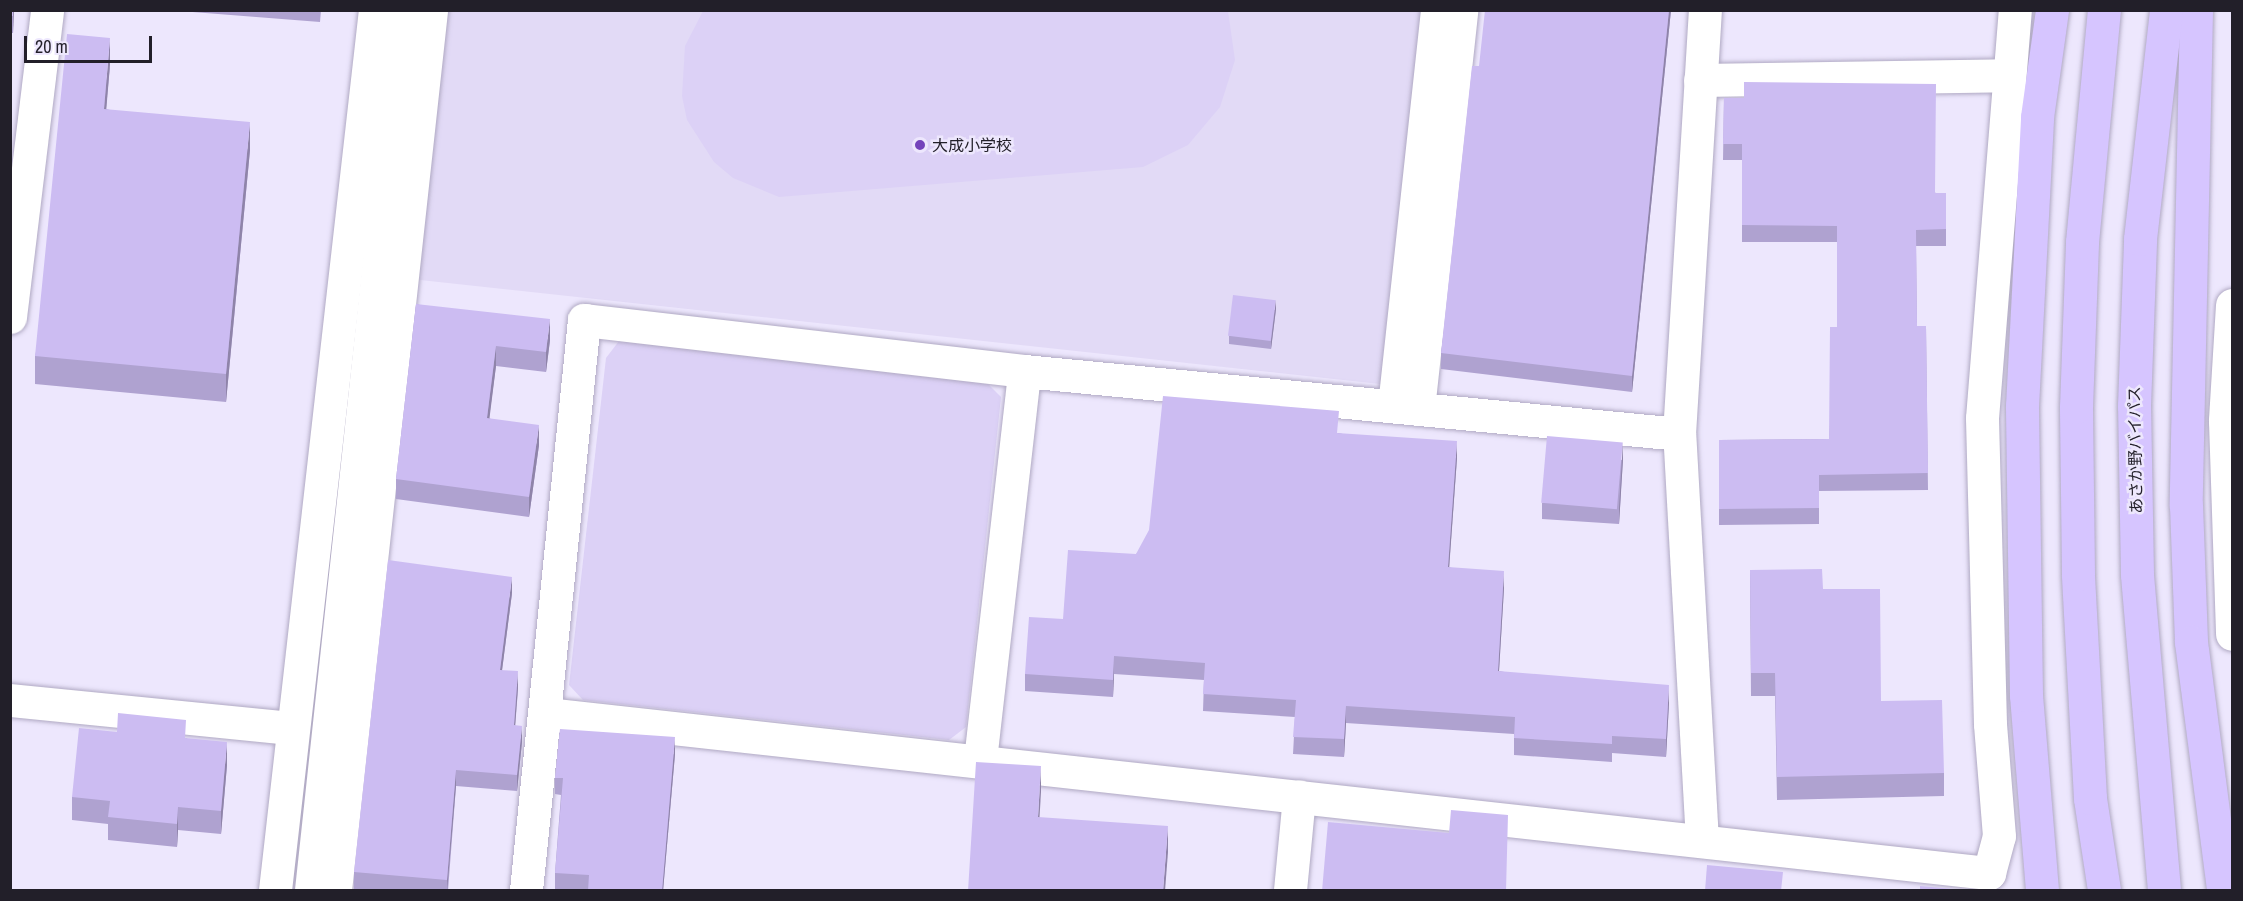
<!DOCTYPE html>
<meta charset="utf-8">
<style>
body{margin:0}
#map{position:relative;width:2243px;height:901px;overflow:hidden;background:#ede7fd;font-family:"Archivo Narrow","Noto Sans JP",sans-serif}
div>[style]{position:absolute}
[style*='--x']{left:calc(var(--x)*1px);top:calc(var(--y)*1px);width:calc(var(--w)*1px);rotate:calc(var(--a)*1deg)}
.built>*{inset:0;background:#e2daf6}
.green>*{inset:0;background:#dcd1f6}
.roads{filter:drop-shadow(0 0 2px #b0a9c3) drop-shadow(0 0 2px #b0a9c3)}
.street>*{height:33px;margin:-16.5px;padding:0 16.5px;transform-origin:16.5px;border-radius:16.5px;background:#fff}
.highway>*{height:33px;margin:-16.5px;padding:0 16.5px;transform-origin:16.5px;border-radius:16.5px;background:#d6c5ff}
.wall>*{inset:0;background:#afa2d0}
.shaded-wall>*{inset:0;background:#8f84a9}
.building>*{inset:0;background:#ccbcf2;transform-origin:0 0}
.dots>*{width:16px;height:16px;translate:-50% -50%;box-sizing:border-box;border:3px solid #ede7fd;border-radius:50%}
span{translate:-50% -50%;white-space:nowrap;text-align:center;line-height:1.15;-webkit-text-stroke:5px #ede7fd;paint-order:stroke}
.poi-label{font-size:16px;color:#221f29}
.left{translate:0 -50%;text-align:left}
.street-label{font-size:16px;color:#221f29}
.frame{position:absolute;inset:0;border:12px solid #221f29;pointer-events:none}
.scale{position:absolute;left:24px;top:36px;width:128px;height:27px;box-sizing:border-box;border:3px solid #221f29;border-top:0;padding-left:8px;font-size:18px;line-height:21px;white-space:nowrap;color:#221f29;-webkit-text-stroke:4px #ede7fd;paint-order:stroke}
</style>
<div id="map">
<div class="built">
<i style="clip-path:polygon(440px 11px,1430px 11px,1389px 385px,411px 279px)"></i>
</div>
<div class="green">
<i style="clip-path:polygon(1228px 11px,1235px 60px,1220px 107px,1188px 145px,1143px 167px,779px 197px,733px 178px,714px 162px,687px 120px,682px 96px,685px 46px,703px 11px)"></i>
<i style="clip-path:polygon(619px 341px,988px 384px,1001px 397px,966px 727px,949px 740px,583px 700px,569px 685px,606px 358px)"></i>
</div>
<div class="roads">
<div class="street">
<i style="--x:1700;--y:80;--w:307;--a:-0.9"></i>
<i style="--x:2232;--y:305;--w:116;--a:93.5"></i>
<i style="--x:2225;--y:421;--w:213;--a:88.1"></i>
<i style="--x:10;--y:317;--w:309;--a:-83.1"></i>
<i style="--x:1394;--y:406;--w:398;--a:-83.8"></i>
<i style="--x:1418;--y:409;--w:401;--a:-83.8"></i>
<i style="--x:10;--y:700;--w:283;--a:5.7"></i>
<i style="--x:546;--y:714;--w:1452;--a:6.29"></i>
<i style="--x:1989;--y:873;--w:38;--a:-75"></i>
<i style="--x:1999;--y:836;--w:112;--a:-94.6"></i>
<i style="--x:1990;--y:724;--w:306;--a:-91.5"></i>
<i style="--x:1982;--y:418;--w:409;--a:-85.4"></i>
<i style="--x:980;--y:760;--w:391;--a:-83.5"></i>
<i style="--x:1702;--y:841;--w:408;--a:-93.2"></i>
<i style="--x:1679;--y:434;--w:425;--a:-86.5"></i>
<i style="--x:275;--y:890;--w:886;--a:-83.52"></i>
<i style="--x:311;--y:890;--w:885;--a:-83.84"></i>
<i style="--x:335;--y:890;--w:885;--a:-83.77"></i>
<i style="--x:526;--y:890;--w:573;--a:-84.19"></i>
<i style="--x:584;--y:320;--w:443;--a:6.6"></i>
<i style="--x:1024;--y:371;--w:658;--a:5.49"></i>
<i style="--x:1290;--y:890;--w:94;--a:-84.5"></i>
</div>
<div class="highway">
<i style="--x:2196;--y:10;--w:495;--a:91.2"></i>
<i style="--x:2186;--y:505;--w:137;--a:87.9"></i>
<i style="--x:2191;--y:642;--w:250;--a:82.6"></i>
<i style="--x:2042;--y:890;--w:196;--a:-94.7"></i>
<i style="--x:2026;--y:695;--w:289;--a:-90.8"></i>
<i style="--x:2022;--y:406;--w:289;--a:-87"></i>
<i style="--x:2037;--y:117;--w:108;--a:-82"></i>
<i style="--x:2104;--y:890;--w:93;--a:-98.7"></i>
<i style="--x:2090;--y:798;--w:224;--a:-93.1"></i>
<i style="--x:2078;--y:574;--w:167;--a:-90.7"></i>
<i style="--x:2076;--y:407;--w:165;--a:-87.9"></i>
<i style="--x:2082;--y:242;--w:233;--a:-84.6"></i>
<i style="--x:2164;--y:890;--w:317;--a:-94.9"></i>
<i style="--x:2137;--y:574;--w:168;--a:-91"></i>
<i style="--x:2134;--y:406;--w:167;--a:-87.9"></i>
<i style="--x:2140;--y:239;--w:230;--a:-83.5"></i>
</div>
</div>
<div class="wall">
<i style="clip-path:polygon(10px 10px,14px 10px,13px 33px,10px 33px)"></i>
<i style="clip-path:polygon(167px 10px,321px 10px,320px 22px)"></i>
<i style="clip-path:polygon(1671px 10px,1632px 392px,1441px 369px,1441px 353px,1479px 66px)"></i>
<i style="clip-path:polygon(110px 65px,106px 109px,250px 150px,226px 402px,35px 384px,35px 356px)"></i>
<i style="clip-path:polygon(1724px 98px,1936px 193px,1946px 193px,1946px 246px,1916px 246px,1917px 326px,1926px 326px,1928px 490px,1819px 491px,1819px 524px,1719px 525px,1719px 440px,1829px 439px,1837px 327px,1837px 242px,1742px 242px,1742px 160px,1723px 160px)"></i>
<i style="clip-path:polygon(416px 304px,550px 340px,546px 372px,496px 366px,489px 418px,539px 445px,529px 517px,396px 499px,396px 479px)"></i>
<i style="clip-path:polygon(1276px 309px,1271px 349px,1229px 344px,1229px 336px)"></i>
<i style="clip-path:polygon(1338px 433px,1457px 458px,1449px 567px,1504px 588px,1499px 671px,1669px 703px,1666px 757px,1612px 753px,1612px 762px,1514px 755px,1514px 734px,1346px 723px,1344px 757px,1293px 754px,1295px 717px,1203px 711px,1204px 680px,1114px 674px,1113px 697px,1025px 691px,1025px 674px,1063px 619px,1136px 554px)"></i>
<i style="clip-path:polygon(1623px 459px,1619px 524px,1542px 519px,1542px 503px)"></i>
<i style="clip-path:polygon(1750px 570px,1881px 701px,1944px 773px,1944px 796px,1777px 800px,1775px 696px,1751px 696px)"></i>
<i style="clip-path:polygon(512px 593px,502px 670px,518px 688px,515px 725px,522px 742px,517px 791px,456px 786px,448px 891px,375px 891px,354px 889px,354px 872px)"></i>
<i style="clip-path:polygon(186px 738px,227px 765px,221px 834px,178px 830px,177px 847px,108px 840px,108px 824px,72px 820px,72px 797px)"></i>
<i style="clip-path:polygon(675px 754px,663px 891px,571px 891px,555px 889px,555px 873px,561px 795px,555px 794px,555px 778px)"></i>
</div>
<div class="shaded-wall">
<i style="clip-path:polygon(13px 10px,14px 10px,13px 33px)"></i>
<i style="clip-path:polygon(1669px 10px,1671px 10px,1632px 392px,1632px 376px)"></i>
<i style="clip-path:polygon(110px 38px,110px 65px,104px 136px,104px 109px)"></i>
<i style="clip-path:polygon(250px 122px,250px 150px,226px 402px,226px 374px)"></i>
<i style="clip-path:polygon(1276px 300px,1276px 309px,1271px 349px,1271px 341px)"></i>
<i style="clip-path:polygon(550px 319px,550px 340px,546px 372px,546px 352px)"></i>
<i style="clip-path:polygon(496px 346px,496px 366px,487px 438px,487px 418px)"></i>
<i style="clip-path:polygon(539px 425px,539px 445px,529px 517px,529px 497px)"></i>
<i style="clip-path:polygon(1457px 441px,1457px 458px,1448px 584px,1448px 567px)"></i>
<i style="clip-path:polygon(1623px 442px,1623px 459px,1619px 524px,1619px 508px)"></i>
<i style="clip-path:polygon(1504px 571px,1504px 588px,1498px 688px,1498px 671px)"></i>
<i style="clip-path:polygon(512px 577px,512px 593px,500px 686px,500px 670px)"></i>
<i style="clip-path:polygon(1114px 656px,1114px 674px,1113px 697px,1113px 680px)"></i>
<i style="clip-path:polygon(518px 671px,518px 688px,514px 742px,514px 725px)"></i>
<i style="clip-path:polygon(1669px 685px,1669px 703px,1666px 757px,1666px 739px)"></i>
<i style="clip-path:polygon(1346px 706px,1346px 723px,1344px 757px,1344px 739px)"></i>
<i style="clip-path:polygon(522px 726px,522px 742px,517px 791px,517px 775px)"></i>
<i style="clip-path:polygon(675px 737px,675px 754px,663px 891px,662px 891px)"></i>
<i style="clip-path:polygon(227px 742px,227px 765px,221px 834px,221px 811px)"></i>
<i style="clip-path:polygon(1041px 766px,1041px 792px,1038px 843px,1038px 817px)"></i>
<i style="clip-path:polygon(456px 770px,456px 786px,447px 891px,447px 880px)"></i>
<i style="clip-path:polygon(178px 807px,178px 830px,177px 847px,177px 824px)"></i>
<i style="clip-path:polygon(1168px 826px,1168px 852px,1165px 891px,1163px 891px)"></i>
</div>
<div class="building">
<i style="left:10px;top:10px;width:3px;height:6px"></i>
<i style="clip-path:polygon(1485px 10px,1669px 10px,1632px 376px,1441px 353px,1472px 66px,1479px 66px)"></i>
<i style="clip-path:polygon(67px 34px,110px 38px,104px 109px,250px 122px,226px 374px,35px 356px)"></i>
<i style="clip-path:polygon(1744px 82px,1936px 84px,1935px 193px,1946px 193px,1946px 229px,1916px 230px,1917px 326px,1926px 326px,1928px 473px,1819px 475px,1819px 508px,1719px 509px,1719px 440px,1829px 439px,1830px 327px,1837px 327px,1837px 226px,1742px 225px,1742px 144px,1723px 144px,1724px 98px,1744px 98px)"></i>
<i style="left:1233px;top:295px;width:43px;height:41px;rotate:7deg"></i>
<i style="clip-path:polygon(416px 304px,550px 319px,546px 352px,496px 346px,487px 418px,539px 425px,529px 497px,396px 479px)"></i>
<i style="clip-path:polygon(1163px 396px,1339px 411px,1337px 433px,1457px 441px,1448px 567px,1504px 571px,1498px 671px,1669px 685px,1666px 739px,1612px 736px,1612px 744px,1514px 738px,1515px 717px,1346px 706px,1344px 739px,1293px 737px,1296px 700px,1203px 694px,1205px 663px,1114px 656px,1113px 680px,1025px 674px,1029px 617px,1063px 619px,1068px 550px,1136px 554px,1149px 530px)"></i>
<i style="left:1547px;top:436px;width:76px;height:67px;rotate:5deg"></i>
<i style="clip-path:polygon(388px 560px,512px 577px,500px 670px,518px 671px,514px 725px,522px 726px,517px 775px,456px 770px,447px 880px,354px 872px)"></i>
<i style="clip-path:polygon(1822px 569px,1823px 589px,1880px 589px,1881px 701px,1942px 700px,1944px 773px,1777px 777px,1775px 673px,1751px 673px,1750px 570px)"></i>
<i style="clip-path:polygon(118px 713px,186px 720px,185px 738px,227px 742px,221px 811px,178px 807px,177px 824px,108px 817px,110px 801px,72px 797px,79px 728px,117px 732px)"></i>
<i style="clip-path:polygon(560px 729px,675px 737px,662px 891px,588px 891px,589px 875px,555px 873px,563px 778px,555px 778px)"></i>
<i style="clip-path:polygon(976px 762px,1041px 766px,1038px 817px,1168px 826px,1163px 891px,968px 891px)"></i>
<i style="clip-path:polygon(1451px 810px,1508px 815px,1506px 891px,1322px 891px,1328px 822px,1449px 833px)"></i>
<i style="clip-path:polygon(1707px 865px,1783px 872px,1781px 891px,1705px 891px)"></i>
<i style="clip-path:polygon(1920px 886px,1976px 891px,1920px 891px)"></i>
</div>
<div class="dots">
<i style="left:920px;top:145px;background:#7443bb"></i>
</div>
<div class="poi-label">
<span class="left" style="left:932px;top:145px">大成小学校</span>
</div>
<div class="street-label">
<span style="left:2135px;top:450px;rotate:-91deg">あさか野バイパス</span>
</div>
<div class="frame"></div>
<div class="scale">20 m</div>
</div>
